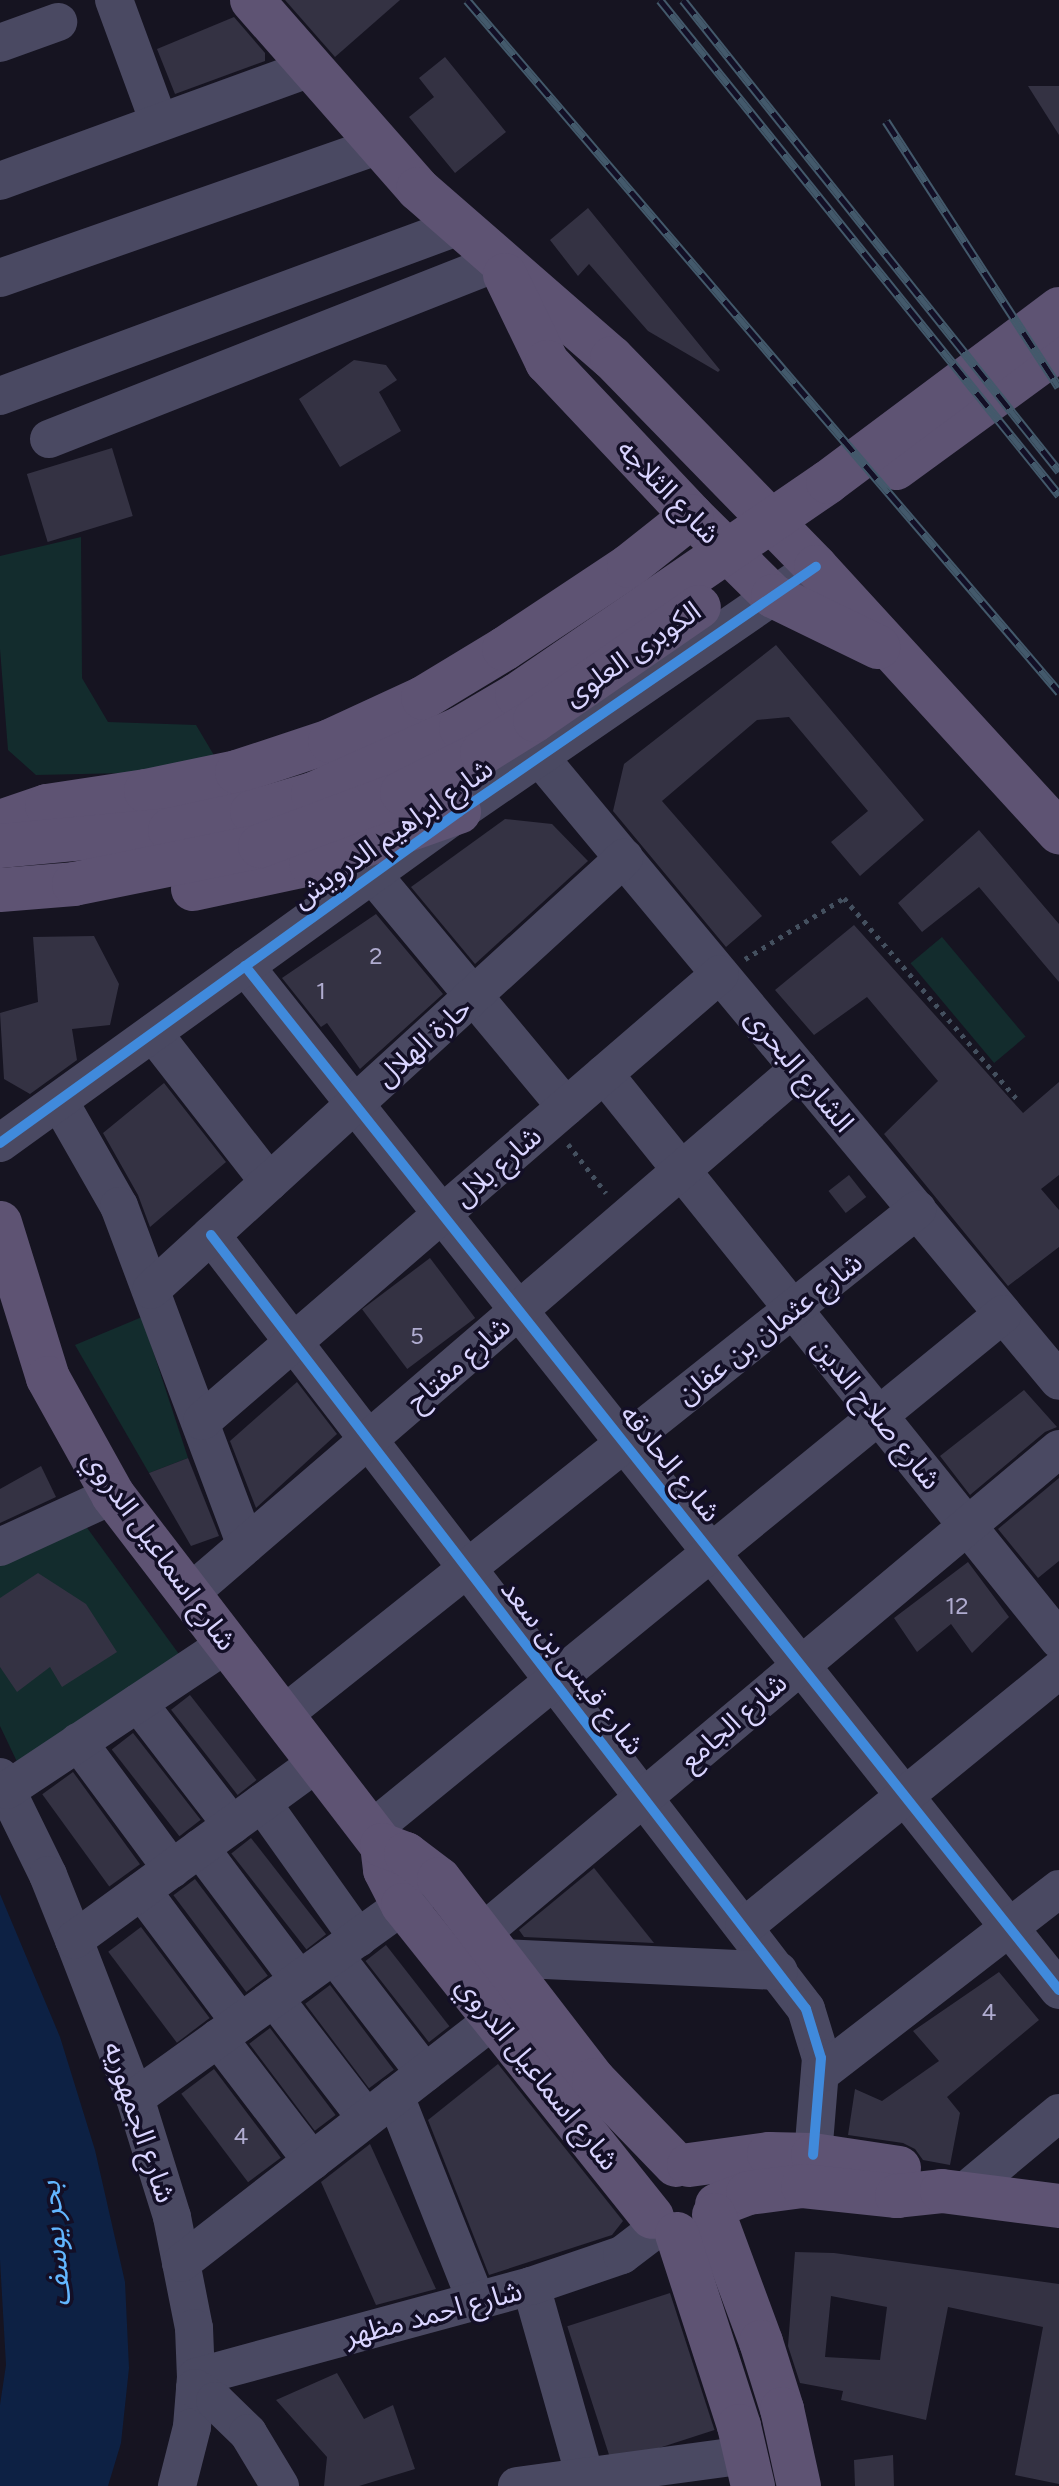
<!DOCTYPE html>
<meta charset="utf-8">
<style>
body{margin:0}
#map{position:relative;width:1059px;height:2486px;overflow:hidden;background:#161421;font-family:Figtree,"Noto Sans Arabic",sans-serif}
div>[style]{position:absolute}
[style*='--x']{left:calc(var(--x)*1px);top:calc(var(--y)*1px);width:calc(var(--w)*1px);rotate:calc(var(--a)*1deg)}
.green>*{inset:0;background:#132c2d;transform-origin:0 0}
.water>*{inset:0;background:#0d2144}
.building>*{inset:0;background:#343243;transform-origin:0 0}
.path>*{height:5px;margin-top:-2.5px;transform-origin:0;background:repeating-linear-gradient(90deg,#44505f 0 4px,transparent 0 10px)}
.minor>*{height:38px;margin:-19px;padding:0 19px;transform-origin:19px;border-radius:19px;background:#4a4962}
.major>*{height:44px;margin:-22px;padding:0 22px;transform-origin:22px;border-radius:22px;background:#5e5373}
.rail>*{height:9px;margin-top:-4.5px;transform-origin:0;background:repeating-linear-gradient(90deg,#130f26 0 18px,#43596b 0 36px);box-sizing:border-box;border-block:2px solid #43596b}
.cycleway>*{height:10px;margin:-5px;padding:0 5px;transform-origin:5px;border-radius:5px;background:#408adc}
span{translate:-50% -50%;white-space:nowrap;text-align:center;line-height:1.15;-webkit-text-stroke:7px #130f26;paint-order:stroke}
.number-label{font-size:24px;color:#b0acd0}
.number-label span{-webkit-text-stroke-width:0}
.street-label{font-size:28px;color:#d9d4ff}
.water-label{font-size:30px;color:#62b6ff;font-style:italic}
</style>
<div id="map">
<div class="green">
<i style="clip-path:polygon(81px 537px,82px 678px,108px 722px,196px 725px,218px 762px,127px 773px,36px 775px,8px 750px,0 649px,0 556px)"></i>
<i style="left:942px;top:937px;width:130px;height:41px;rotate:50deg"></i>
<i style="clip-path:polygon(142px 1317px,188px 1458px,149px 1473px,75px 1345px)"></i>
<i style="clip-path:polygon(85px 1525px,184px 1661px,20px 1768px,0 1726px,0 1562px)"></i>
</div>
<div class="water">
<i style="clip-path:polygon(0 1894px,60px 2037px,95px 2150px,125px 2282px,129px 2368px,121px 2443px,108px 2486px,0 2486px,0 2405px,6px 2365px,0 2260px)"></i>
</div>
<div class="building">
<i style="clip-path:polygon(285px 0,400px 0,335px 57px)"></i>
<i style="clip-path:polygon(234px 17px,265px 53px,265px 61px,175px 94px,157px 49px)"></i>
<i style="clip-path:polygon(445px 57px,506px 132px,455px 173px,409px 117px,434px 97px,419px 78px)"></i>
<i style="clip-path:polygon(1028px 86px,1059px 86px,1059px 135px)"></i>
<i style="clip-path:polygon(588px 208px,720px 370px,718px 372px,648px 331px,589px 264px,578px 276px,550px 240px)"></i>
<i style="clip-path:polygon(354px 360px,386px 365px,397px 380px,379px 392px,401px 431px,340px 467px,299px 399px)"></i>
<i style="left:112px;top:448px;width:71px;height:89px;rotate:73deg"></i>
<i style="clip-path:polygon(776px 645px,924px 820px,860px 876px,831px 842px,868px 811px,789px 717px,757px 720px,662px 801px,762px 916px,726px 947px,613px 811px,624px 764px)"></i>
<i style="clip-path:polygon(505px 819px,552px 824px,588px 861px,475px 964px,411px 887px)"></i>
<i style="clip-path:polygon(979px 830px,1059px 924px,1059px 982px,979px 887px,922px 932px,898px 903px)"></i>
<i style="clip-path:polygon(376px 914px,443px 994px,360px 1069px,327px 1023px,321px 1027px,282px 978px)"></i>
<i style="clip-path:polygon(854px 925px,1023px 1113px,1059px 1082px,1059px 1175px,1041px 1189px,1059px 1210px,1059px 1247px,1008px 1286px,884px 1134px,938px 1081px,867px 997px,814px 1035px,775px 990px)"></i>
<i style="clip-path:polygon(94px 936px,119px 984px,110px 1025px,72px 1029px,77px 1060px,30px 1094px,4px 1079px,0 1013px,38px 1002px,33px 937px)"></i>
<i style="clip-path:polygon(164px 1083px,226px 1162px,150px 1227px,138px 1195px,103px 1133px)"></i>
<i style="left:849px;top:1175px;width:28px;height:26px;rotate:52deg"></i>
<i style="left:430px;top:1258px;width:75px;height:85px;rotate:53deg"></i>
<i style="clip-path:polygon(297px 1382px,337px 1434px,256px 1508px,230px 1441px)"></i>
<i style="clip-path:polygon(1024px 1390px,1057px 1427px,1045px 1432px,970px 1495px,940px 1456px)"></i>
<i style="clip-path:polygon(188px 1458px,219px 1536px,191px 1546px,149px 1473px)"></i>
<i style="clip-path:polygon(41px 1466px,56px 1497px,0 1523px,0 1489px)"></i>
<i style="clip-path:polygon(1059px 1478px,1059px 1561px,1038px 1578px,998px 1529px)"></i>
<i style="clip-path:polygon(968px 1562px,1009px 1617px,972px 1653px,951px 1624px,917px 1652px,894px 1618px)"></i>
<i style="clip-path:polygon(38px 1573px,86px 1604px,117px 1652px,62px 1687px,50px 1667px,17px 1692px,0 1667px,0 1598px)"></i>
<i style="left:190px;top:1695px;width:108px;height:24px;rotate:52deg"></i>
<i style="left:133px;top:1733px;width:110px;height:27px;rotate:52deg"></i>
<i style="left:73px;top:1772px;width:114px;height:38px;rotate:54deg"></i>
<i style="left:251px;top:1838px;width:122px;height:25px;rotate:52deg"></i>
<i style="clip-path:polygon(594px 1868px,654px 1943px,524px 1937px,519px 1930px)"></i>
<i style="left:195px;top:1879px;width:121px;height:27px;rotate:53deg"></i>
<i style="left:141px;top:1927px;width:114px;height:41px;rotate:53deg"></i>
<i style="left:386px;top:1945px;width:103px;height:26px;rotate:52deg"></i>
<i style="clip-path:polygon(999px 1972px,1039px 2020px,947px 2097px,960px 2113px,950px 2165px,923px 2160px,915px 2149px,903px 2143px,848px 2135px,855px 2089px,882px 2101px,939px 2061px,913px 2031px)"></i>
<i style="left:330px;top:1985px;width:106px;height:31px;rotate:53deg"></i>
<i style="left:270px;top:2028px;width:109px;height:26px;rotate:53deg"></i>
<i style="clip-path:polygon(498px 2064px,623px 2221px,612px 2235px,489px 2275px,428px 2120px)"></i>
<i style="left:214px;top:2069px;width:111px;height:41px;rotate:53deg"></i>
<i style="clip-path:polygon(370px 2144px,436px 2289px,376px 2305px,321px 2182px)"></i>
<i style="clip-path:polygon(evenodd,795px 2252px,834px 2253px,1059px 2284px,1059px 2484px,1015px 2475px,1043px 2327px,948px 2307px,926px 2420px,841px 2400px,843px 2391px,800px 2383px,788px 2346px,795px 2252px,831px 2296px,887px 2307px,880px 2360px,825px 2357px,831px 2296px)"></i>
<i style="left:670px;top:2293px;width:144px;height:108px;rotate:72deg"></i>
<i style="clip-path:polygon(337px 2373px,364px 2419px,393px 2405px,415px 2469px,359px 2486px,324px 2486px,327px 2457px,276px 2400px)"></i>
<i style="clip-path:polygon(893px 2455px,894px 2486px,855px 2486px,854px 2460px)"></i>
</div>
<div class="path">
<i style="--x:745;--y:959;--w:116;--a:-31.6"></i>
<i style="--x:844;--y:898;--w:267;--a:49.3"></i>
<i style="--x:568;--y:1144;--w:62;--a:52.2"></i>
</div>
<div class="minor">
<i style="--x:114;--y:0;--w:130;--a:69.8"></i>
<i style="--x:0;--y:43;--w:62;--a:-19.9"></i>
<i style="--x:0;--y:181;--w:330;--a:-20"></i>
<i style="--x:0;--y:278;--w:399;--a:-19.3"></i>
<i style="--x:0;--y:396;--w:488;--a:-20.3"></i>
<i style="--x:49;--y:439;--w:484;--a:-21.5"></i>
<i style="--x:541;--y:759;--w:809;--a:50.21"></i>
<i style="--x:372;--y:874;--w:303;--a:50.2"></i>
<i style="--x:245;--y:966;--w:1308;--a:51.52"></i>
<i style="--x:153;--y:1033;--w:189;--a:52.1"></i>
<i style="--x:604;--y:1074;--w:726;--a:51.2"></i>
<i style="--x:59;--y:1101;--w:121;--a:60.3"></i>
<i style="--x:119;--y:1206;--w:362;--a:69.5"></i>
<i style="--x:0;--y:1143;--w:566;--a:-35.8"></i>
<i style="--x:459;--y:812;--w:433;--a:-34.5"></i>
<i style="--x:211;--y:1235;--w:976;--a:52.45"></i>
<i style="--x:806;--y:2009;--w:51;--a:73"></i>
<i style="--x:821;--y:2058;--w:97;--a:94.7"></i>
<i style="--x:151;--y:1290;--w:641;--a:-42.41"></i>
<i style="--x:202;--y:1421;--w:684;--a:-40.79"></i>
<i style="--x:0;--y:1547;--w:124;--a:-24.7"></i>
<i style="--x:189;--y:1594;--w:805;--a:-40.72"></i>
<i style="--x:138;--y:1703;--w:154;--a:52.4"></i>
<i style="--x:283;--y:1715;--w:811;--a:-38.54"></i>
<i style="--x:78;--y:1742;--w:158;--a:53.5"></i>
<i style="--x:0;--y:1777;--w:109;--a:63.9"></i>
<i style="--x:48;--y:1875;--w:70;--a:68.2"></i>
<i style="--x:74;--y:1940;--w:169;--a:68.9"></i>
<i style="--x:135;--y:2098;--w:125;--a:72.7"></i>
<i style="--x:172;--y:2217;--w:113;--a:78.8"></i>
<i style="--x:194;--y:2328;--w:49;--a:87.7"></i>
<i style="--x:196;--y:2377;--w:50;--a:94.6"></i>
<i style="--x:192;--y:2427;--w:61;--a:104.3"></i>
<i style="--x:7;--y:1790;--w:264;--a:-33.6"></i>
<i style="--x:262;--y:1803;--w:166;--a:54.6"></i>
<i style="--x:371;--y:1830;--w:816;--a:-39.23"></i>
<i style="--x:200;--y:1848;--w:165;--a:53.1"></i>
<i style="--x:142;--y:1891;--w:164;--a:53.2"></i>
<i style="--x:744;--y:1927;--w:407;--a:-39.2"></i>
<i style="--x:482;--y:1933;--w:753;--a:-39.99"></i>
<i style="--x:74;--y:1940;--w:302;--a:-36.1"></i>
<i style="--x:334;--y:1955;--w:149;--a:52.4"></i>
<i style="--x:502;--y:1958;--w:277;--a:2.7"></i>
<i style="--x:274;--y:1998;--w:151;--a:52.5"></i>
<i style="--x:218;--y:2038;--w:155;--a:52.6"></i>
<i style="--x:821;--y:2073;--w:301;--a:-37.7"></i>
<i style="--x:395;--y:2096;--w:220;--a:68.4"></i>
<i style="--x:135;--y:2098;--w:360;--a:-35.7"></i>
<i style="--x:963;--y:2193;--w:125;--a:-39.8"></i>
<i style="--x:181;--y:2263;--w:397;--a:-37.9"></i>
<i style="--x:531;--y:2286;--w:198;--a:74.2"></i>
<i style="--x:196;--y:2377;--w:347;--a:-15.2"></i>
<i style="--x:531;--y:2286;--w:96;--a:-18.8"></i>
<i style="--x:622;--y:2255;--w:48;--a:-37.3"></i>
<i style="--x:195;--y:2388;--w:24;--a:33"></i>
<i style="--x:215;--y:2401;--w:46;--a:44.1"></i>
<i style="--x:248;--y:2433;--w:62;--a:58.9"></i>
<i style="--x:517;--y:2486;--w:230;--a:-7.7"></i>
</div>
<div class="major">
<i style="--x:252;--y:0;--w:252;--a:48.7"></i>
<i style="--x:418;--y:189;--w:257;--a:41.1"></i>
<i style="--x:612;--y:358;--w:292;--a:45.7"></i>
<i style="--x:816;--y:567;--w:360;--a:47.5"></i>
<i style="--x:505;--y:275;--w:97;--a:64.2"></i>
<i style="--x:547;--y:362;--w:212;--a:46.7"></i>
<i style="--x:692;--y:516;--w:114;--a:44.6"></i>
<i style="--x:773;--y:596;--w:117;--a:25.9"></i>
<i style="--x:896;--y:468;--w:202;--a:-36.1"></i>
<i style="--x:0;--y:822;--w:50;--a:-18.8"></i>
<i style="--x:47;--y:806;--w:100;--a:-8.6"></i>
<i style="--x:146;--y:791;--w:93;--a:-11.8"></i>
<i style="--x:237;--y:772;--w:98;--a:-18.4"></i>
<i style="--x:330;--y:741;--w:102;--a:-24.8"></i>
<i style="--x:423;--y:698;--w:95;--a:-31.2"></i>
<i style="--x:504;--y:649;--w:150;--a:-33.6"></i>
<i style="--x:629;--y:566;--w:80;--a:-38.4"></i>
<i style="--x:0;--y:846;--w:171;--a:-5.4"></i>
<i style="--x:170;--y:830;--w:84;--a:-12.4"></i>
<i style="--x:252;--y:812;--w:64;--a:-16.4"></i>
<i style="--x:313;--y:794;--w:162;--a:-24"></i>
<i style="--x:461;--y:728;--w:65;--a:-30.5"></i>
<i style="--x:517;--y:695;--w:377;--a:-34.4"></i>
<i style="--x:828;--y:482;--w:289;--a:-36.8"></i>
<i style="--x:193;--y:889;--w:121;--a:-12"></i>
<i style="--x:311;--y:864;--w:157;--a:-19.4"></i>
<i style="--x:0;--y:890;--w:74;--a:-4.6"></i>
<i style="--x:74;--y:884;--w:190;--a:-11.5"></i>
<i style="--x:260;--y:846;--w:152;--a:-20.5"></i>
<i style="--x:402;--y:793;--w:89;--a:-26.6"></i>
<i style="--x:482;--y:753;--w:62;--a:-31.9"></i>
<i style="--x:535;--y:720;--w:199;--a:-34.6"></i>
<i style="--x:0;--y:1223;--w:162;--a:72.8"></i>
<i style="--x:48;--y:1378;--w:134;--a:60.9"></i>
<i style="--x:113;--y:1495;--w:441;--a:52.5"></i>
<i style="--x:382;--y:1845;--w:25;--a:83"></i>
<i style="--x:385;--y:1870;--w:39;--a:63"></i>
<i style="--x:403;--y:1905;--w:399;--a:51.4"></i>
<i style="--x:382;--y:1845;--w:26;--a:21"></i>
<i style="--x:406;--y:1854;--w:41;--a:37.1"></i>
<i style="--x:439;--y:1879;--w:254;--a:52.4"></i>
<i style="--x:594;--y:2080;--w:118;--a:46"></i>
<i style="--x:689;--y:2165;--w:81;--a:-7.8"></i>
<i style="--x:769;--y:2154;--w:44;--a:1.3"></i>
<i style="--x:813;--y:2155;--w:87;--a:8.6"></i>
<i style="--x:717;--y:2205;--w:33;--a:-21"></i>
<i style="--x:748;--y:2193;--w:55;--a:-7.3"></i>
<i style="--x:803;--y:2186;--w:95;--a:6.1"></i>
<i style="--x:897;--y:2196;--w:45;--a:-6.3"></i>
<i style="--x:942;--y:2191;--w:118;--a:7.3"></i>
<i style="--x:714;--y:2215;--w:135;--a:69.7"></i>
<i style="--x:761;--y:2342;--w:70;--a:72.6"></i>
<i style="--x:782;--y:2409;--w:79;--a:77.6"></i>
<i style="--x:677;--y:2234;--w:202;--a:72.1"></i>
<i style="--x:739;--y:2426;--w:62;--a:76.9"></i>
</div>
<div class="rail">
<i style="--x:467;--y:0;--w:911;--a:49.45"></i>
<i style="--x:660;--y:0;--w:636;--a:51.13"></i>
<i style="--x:683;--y:0;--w:603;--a:51.4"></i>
<i style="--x:886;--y:121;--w:317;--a:57"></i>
</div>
<div class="cycleway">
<i style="--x:245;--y:966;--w:1308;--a:51.52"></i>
<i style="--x:0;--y:1143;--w:566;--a:-35.8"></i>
<i style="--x:459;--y:812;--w:433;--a:-34.5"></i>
<i style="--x:211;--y:1235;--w:976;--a:52.45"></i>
<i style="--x:806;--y:2009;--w:51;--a:73"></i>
<i style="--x:821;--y:2058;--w:97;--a:94.7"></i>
</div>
<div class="number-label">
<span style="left:376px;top:956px">2</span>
<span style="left:321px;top:991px">1</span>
<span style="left:417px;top:1336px">5</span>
<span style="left:957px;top:1606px">12</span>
<span style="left:989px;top:2012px">4</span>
<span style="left:241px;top:2136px">4</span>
</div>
<div class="street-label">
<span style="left:669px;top:491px;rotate:46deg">شارع الثلاجه</span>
<span style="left:632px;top:653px;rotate:-35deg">الكوبرى العلوى</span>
<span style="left:392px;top:833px;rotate:-35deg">شارع ابراهيم الدرويش</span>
<span style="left:423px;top:1042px;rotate:-42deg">حارة الهلال</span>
<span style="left:800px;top:1070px;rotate:50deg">الشارع البحرى</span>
<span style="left:497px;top:1166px;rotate:-41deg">شارع بلال</span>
<span style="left:769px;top:1328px;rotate:-38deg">شارع عثمان بن عفان</span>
<span style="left:458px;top:1363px;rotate:-41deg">شارع مفتاح</span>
<span style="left:877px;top:1413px;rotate:51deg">شارع صلاح الدين</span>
<span style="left:671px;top:1463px;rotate:51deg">شارع الحادقه</span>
<span style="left:160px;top:1550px;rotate:54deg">شارع اسماعيل الدروي</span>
<span style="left:573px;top:1667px;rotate:52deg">شارع قيس بن سعد</span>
<span style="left:733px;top:1721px;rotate:-41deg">شارع الجامع</span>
<span style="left:538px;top:2073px;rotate:51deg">شارع اسماعيل الدروي</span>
<span style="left:140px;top:2122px;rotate:71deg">شارع الجمهوريه</span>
<span style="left:433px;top:2313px;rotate:-15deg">شارع احمد مظهر</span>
</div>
<div class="water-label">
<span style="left:55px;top:2244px;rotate:-95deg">بحر يوسف</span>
</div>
</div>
